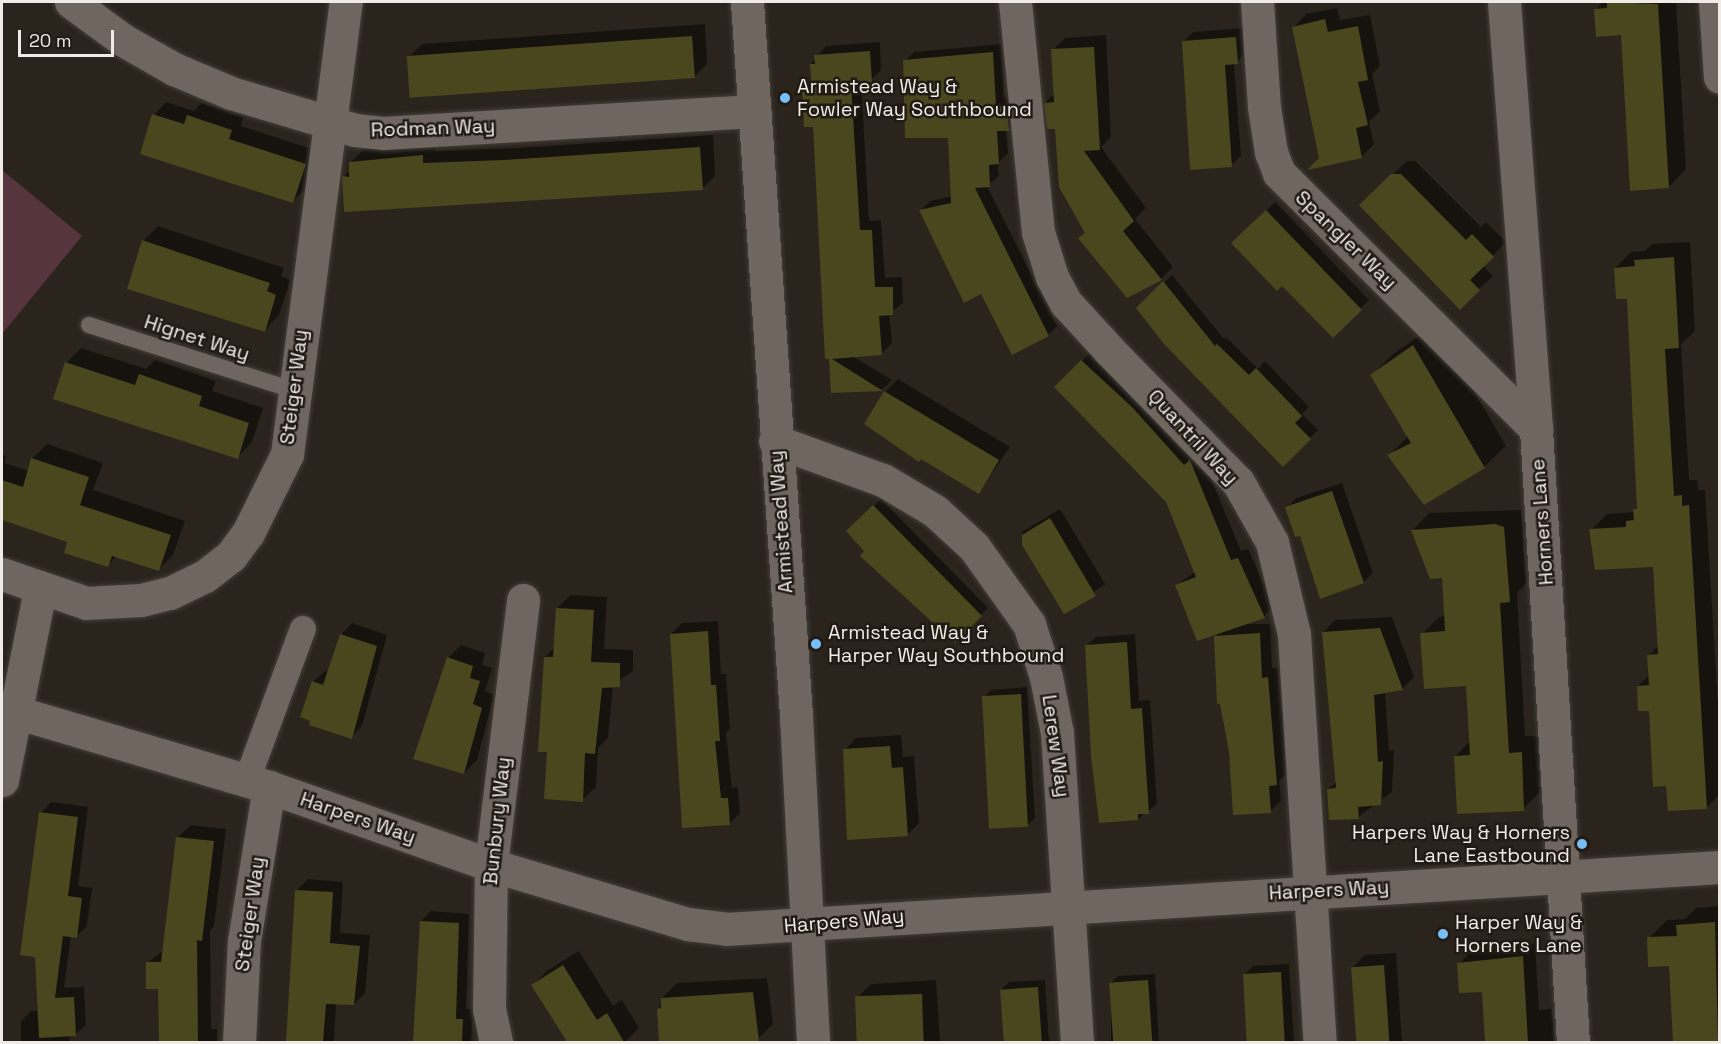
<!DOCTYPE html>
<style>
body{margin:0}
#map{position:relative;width:1721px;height:1044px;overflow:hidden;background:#2a241d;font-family:"Space Grotesk",sans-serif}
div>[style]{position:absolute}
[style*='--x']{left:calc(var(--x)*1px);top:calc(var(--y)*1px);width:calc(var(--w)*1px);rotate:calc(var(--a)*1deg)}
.green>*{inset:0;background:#56353f}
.shadow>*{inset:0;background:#0007;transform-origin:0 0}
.building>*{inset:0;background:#4a461d;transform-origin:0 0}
.roads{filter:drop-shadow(0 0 2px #443e38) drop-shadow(0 0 2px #443e38)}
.service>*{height:16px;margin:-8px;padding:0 8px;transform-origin:8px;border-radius:8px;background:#6f675f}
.pedestrian>*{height:26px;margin:-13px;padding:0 13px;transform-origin:13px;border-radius:13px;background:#6f675f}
.minor>*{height:33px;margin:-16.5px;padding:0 16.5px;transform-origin:16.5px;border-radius:16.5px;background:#6f675f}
.dots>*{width:16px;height:16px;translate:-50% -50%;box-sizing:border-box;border:3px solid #211b14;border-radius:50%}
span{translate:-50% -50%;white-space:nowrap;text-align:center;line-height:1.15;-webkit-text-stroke:5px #211b14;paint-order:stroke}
.poi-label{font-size:20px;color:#f0ebe7}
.left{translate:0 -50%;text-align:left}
.right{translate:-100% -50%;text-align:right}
.street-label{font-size:20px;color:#f0ebe7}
.frame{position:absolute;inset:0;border:3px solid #f0ebe7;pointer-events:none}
.scale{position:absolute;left:18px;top:30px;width:96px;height:27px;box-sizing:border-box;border:3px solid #f0ebe7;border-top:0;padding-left:8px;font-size:18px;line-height:21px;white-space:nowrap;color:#f0ebe7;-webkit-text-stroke:4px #211b14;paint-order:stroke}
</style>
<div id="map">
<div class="green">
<i style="clip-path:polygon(2px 170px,82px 236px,2px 334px)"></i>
</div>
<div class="shadow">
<i style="clip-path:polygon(1602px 2px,1676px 2px,1686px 169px,1669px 187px,1622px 34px,1596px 10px)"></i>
<i style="clip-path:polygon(1337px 8px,1340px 20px,1370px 15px,1380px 66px,1372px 74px,1380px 111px,1369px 122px,1374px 144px,1361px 157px,1321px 158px,1294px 27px,1306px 14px)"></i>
<i style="clip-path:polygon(705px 24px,707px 64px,694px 77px,409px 57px,422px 44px)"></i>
<i style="clip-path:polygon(1245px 28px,1247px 53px,1234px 63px,1241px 156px,1231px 165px,1184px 41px,1193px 32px)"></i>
<i style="clip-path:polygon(1106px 35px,1111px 137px,1101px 147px,1146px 208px,1135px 219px,1173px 267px,1161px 279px,1086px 232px,1057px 127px,1045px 103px,1055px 93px,1053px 50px,1065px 38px)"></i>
<i style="clip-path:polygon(880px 42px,881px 70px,871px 80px,861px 81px,869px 221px,881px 220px,885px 278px,902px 277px,903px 303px,889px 313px,892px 343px,882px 353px,852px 356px,892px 380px,883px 389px,832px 392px,815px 125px,803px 91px,812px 82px,811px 64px,826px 46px)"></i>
<i style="clip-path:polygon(1001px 44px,1004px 98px,1015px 97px,1018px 120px,1006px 129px,1008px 153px,998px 163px,999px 176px,987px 186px,1057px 326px,1048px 335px,982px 292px,921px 210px,930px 201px,953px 196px,949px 136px,905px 61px,914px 52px)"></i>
<i style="clip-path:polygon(166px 102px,194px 111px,201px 103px,243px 117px,241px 126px,318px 151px,306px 188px,293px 201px,154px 115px)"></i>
<i style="clip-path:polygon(713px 135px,715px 176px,703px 188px,344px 177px,350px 170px,350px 163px,363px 150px,435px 143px,435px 151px,518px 148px)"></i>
<i style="clip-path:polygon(1407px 161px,1415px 161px,1481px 227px,1486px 222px,1506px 242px,1483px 266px,1493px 276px,1460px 307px,1361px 205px)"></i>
<i style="clip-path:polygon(1275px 202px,1369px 300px,1333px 336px,1282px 283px,1233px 243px)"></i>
<i style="clip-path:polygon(158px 226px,284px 268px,281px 276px,290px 280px,279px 315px,265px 330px,143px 241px)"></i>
<i style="clip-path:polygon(1690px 242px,1695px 331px,1681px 344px,1689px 480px,1697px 480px,1698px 490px,1705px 490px,1720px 737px,1720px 794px,1707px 807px,1668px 784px,1651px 709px,1638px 686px,1649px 675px,1648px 656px,1659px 645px,1655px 565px,1591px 530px,1607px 514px,1635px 512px,1638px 506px,1628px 297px,1615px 268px,1631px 252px,1645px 251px,1652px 244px)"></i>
<i style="clip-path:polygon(1172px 275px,1224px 339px,1226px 337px,1258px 369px,1265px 361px,1309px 407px,1302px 414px,1318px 430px,1283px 465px,1138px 308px)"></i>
<i style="clip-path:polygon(1435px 325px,1506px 446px,1484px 467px,1389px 456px,1408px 436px,1372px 375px,1393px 354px)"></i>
<i style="clip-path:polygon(81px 348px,146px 369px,155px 360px,216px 381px,212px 391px,263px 408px,252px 442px,237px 457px,66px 363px)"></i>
<i style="clip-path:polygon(1092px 351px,1200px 452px,1241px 551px,1248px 549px,1274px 607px,1264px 616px,1241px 624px,1270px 624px,1272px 668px,1278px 668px,1287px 773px,1279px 781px,1281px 801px,1270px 811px,1231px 752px,1215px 637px,1220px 632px,1176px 585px,1195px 572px,1167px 501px,1056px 387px)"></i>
<i style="clip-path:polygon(898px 379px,1010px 447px,979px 492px,885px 392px)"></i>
<i style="clip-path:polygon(47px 444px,103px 463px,93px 490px,185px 521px,173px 555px,159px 569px,117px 556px,108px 565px,69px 541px,2px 519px,2px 454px,6px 457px,4px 463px,29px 471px,33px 458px)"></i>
<i style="clip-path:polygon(1342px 483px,1373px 573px,1363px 582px,1287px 508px,1296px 498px)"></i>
<i style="clip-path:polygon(881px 499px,988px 608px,955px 641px,862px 556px,866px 551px,848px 531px)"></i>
<i style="left:1060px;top:509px;width:88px;height:45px;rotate:59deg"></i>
<i style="clip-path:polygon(1521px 510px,1526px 583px,1517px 593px,1525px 736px,1539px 736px,1540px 792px,1523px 809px,1456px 756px,1470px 741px,1467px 685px,1422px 634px,1439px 617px,1446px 616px,1444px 577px,1413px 530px,1429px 513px)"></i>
<i style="clip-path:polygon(571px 595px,607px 597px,604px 649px,633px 650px,633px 671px,613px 685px,608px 738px,598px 748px,596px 787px,582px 800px,548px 750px,545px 657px,555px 647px,557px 608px)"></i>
<i style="clip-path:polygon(1392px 617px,1414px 677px,1402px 689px,1385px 691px,1389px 751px,1394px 750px,1392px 792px,1358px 817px,1328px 789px,1337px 781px,1324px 632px,1335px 620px)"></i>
<i style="clip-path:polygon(718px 621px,721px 674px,726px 674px,730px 729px,726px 733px,732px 788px,738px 787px,740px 813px,729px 824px,683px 827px,671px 634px,682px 623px)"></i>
<i style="clip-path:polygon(352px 623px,387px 635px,362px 726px,351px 737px,313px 682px,325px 671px,329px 672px,341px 635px)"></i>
<i style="clip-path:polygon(1135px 634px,1139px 701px,1150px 700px,1157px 804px,1138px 819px,1098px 819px,1087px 645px,1096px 637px)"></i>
<i style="clip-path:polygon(461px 645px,485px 653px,482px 665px,492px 668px,485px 691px,494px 695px,477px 760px,464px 773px,448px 658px)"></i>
<i style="clip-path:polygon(1027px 687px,1035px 818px,1028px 825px,984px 697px,991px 690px)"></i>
<i style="clip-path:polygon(901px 735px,903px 757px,914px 756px,919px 823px,908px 834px,845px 750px,856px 738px)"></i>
<i style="clip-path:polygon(51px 802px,88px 807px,78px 886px,92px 888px,87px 926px,77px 936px,71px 935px,64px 988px,84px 987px,86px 1025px,75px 1035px,69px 1035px,70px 1042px,21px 1042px,21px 1021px,31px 1011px,39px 1011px,41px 813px)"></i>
<i style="clip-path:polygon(191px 825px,226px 829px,214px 926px,210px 931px,211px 1029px,217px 1029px,217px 1042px,160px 1042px,160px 987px,147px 963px,164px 950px,178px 837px)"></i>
<i style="clip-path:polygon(308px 879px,343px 882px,340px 933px,370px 935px,365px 993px,354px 1004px,336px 1003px,334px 1042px,287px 1042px,297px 890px)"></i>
<i style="clip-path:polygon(1720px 906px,1720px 1042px,1674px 1042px,1671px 964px,1649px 938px,1667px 920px,1685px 919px,1696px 908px)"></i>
<i style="clip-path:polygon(431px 911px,469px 914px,466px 1009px,473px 1009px,471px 1042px,414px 1042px,421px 921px)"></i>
<i style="clip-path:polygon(1535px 944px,1539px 1010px,1552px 1009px,1554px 1042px,1487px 1042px,1483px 991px,1459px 964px,1472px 951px)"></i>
<i style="clip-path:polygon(579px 951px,613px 1006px,622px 1000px,639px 1028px,625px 1042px,569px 1042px,533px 985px,548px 970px)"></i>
<i style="clip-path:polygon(1396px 953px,1402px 1042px,1357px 1042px,1353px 967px,1365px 955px)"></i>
<i style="clip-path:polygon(1289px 964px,1294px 1042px,1249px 1042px,1244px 975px,1253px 966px)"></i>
<i style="clip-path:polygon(1155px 974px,1159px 1042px,1111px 1042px,1111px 983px,1118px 976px)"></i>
<i style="clip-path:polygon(767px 978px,773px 1024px,758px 1039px,661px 1042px,659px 1009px,662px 998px,677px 983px)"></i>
<i style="clip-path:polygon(936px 980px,940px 1042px,859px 1042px,856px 999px,871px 984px)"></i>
<i style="clip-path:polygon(1045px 980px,1049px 1042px,1005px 1042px,1002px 989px,1009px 982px)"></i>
</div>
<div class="building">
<i style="clip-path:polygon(1607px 2px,1658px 4px,1669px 188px,1630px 191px,1621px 35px,1596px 37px,1594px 9px,1607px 8px)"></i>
<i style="clip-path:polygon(1325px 19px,1328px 32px,1358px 26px,1368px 80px,1358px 82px,1368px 125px,1356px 128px,1362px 158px,1307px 170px,1319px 158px,1292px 27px)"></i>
<i style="left:692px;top:36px;width:42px;height:286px;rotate:86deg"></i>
<i style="clip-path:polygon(1236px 37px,1238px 64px,1225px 65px,1232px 167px,1190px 170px,1182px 41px)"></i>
<i style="clip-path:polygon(1094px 47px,1100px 150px,1084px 151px,1134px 221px,1123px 231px,1162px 280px,1127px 298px,1078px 238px,1085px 233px,1059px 187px,1055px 129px,1047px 129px,1044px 103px,1054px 102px,1051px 49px)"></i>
<i style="clip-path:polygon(870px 51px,872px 82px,851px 83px,860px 230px,872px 230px,875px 287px,893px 287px,893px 315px,879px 316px,882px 355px,832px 359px,883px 391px,831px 393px,829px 359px,825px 359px,813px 127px,804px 127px,802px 91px,812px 90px,810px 64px,815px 64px,814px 55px)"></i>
<i style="clip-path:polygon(993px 52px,996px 106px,1007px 106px,1009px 131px,997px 131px,999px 164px,989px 165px,990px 187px,975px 188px,1049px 336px,1012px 355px,981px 294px,964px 303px,919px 210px,951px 203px,948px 138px,905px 138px,903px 60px)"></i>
<i style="clip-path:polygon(152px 114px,184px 124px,187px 115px,232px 130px,229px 139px,306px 164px,293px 203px,140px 154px)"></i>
<i style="clip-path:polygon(700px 147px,703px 190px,344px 212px,342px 176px,349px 177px,349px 162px,423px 155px,423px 163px,504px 160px)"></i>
<i style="clip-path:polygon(1391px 174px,1401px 174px,1466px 240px,1472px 234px,1494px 257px,1470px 280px,1480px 290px,1460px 310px,1359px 205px)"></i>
<i style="clip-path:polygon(1266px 210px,1362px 310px,1333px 338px,1282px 286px,1277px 291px,1231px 243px)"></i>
<i style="clip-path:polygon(142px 240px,270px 283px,267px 291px,276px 295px,265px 332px,127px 289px)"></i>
<i style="clip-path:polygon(1674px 257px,1679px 348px,1665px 349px,1674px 496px,1682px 495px,1682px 506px,1689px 505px,1707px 809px,1668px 811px,1666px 786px,1653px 787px,1649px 711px,1638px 711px,1637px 686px,1649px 685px,1647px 655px,1658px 654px,1653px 567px,1595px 570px,1589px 529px,1626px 527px,1626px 521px,1634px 520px,1633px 509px,1637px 509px,1627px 299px,1616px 299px,1614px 268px,1635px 266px,1634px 260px)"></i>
<i style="clip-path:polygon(1163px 281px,1215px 346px,1217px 344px,1249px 375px,1256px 368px,1302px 416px,1295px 423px,1311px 439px,1283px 467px,1164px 344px,1136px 308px)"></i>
<i style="clip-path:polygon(1413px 345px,1485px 468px,1424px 505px,1387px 455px,1411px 443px,1370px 375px)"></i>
<i style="clip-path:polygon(1081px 360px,1132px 407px,1184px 465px,1190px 460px,1231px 560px,1238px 558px,1265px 618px,1197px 641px,1175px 585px,1196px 577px,1166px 502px,1054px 387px)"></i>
<i style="clip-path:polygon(65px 362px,135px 385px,139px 374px,202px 396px,199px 406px,249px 423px,238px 459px,53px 399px)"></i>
<i style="clip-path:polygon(884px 391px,999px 460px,979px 494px,921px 459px,919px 462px,864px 424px)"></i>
<i style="clip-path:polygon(31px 458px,89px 477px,80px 505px,171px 535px,159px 571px,112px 556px,108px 567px,64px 553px,67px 542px,2px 520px,2px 480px,23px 487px)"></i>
<i style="clip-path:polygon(1332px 491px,1364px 583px,1320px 599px,1300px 536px,1295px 537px,1285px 507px)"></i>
<i style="clip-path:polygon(873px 505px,982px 616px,955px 643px,860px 556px,864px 551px,846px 531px)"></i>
<i style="clip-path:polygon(1050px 518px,1096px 596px,1064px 614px,1022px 545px,1022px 535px)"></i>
<i style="clip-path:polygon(1495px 524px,1504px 527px,1510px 602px,1500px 603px,1509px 753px,1522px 752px,1524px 811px,1457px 814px,1454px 756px,1470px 755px,1466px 686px,1424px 689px,1420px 633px,1445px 631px,1442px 578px,1430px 579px,1411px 530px)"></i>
<i style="clip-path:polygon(556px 608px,594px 610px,591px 662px,620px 663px,620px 687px,602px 688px,595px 754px,585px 753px,583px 802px,544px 799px,547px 752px,538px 752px,544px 657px,553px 657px)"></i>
<i style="clip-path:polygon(1380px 628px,1403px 690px,1374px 695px,1378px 762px,1383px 761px,1381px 805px,1358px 807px,1359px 819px,1329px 820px,1327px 789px,1336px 788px,1322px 632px)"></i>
<i style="clip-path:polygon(708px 631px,711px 685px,716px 685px,720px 741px,715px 741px,721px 798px,728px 798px,730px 825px,682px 828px,670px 634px)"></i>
<i style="clip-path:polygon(1260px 633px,1262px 678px,1268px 677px,1277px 785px,1269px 786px,1271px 813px,1233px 815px,1229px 752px,1220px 704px,1217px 704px,1214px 636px)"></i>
<i style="clip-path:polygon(340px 634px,377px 646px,352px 739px,309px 725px,310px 721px,300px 717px,312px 681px,323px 685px)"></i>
<i style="clip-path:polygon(1127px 642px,1131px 709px,1142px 708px,1149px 814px,1138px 814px,1138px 820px,1099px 823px,1091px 756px,1085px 645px)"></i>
<i style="clip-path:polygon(447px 657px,473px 666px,470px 678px,480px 681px,473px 704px,482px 708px,464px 774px,413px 759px)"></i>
<i style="left:1021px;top:694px;width:133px;height:39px;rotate:87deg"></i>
<i style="clip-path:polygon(890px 746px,892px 768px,903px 767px,908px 836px,847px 840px,843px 749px)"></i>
<i style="clip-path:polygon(39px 812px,78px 817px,68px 896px,82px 898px,77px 938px,63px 936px,55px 998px,74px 997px,76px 1036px,39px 1038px,35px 957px,20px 955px)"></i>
<i style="clip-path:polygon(176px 837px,214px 841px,202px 941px,197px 940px,198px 1042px,159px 1042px,158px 989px,146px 989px,146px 962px,161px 962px)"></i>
<i style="clip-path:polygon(295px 890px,333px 892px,330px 943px,360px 946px,354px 1005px,326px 1004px,323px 1042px,286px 1042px)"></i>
<i style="clip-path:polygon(420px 921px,459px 923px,456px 1019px,463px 1019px,462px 1042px,413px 1042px)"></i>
<i style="clip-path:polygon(1715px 922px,1718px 1042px,1673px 1042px,1669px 966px,1648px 967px,1647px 937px,1677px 936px,1676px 925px)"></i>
<i style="clip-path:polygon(1523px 956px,1528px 1042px,1485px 1042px,1482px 992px,1459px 993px,1457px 963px)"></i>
<i style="clip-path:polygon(563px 965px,597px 1020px,607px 1013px,624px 1042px,563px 1042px,566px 1040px,531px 985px)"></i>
<i style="left:1384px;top:965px;width:77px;height:33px;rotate:86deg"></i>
<i style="left:1281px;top:972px;width:70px;height:38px;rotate:87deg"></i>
<i style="left:1148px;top:980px;width:62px;height:39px;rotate:86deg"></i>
<i style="left:1038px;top:987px;width:55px;height:38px;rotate:86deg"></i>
<i style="clip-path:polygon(753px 992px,759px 1041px,659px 1042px,657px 1009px,661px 1008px,661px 998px)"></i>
<i style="left:922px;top:994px;width:48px;height:67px;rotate:88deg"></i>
</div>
<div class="roads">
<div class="service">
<i style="--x:89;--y:325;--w:214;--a:17.7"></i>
</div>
<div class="pedestrian">
<i style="--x:247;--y:780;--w:161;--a:-69.7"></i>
</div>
<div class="minor">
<i style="--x:71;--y:2;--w:64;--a:36.2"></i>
<i style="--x:123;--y:40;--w:59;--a:29.6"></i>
<i style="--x:174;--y:69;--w:62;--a:22.8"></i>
<i style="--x:231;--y:93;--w:129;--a:16.6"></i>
<i style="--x:355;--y:130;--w:28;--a:6"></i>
<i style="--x:383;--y:133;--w:372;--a:-3.4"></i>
<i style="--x:747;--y:2;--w:716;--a:86.07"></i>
<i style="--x:796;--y:716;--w:326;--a:87"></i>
<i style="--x:1015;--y:2;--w:231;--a:84.3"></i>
<i style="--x:1038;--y:232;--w:47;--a:72.7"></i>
<i style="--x:1052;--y:277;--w:30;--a:62"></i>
<i style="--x:1066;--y:303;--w:64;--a:47.5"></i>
<i style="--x:1109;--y:350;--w:185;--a:45.7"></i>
<i style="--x:1238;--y:482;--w:69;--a:60.5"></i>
<i style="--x:1272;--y:542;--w:95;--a:76.6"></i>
<i style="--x:1294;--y:634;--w:409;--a:86.4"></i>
<i style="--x:1257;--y:2;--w:105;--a:86.2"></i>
<i style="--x:1264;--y:107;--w:46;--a:81.2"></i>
<i style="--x:1271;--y:152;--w:22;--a:69"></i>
<i style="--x:1279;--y:173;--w:363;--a:44.9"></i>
<i style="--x:1504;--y:2;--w:428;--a:85.7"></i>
<i style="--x:1536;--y:429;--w:614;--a:86.55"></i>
<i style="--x:1715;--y:2;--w:75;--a:86.2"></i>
<i style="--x:775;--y:441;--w:115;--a:19.9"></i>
<i style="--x:883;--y:480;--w:61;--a:30.8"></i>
<i style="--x:935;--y:511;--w:53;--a:42.7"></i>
<i style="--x:974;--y:547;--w:95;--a:54.5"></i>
<i style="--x:1029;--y:624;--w:56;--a:72.2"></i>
<i style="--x:1046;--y:677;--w:57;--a:78.9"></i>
<i style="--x:1057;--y:733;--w:310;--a:86.3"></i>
<i style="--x:2;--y:574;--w:89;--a:19"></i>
<i style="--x:86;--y:603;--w:55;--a:-3.1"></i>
<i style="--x:141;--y:600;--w:30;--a:-14"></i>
<i style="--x:170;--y:593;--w:39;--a:-26"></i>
<i style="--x:205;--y:576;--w:33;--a:-38"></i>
<i style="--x:231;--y:556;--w:29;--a:-54"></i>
<i style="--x:248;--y:533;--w:88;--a:-63.7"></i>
<i style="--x:287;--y:454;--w:456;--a:-82.6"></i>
<i style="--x:2;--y:708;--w:278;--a:16.5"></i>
<i style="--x:269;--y:787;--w:235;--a:19.4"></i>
<i style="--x:491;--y:865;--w:206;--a:16.7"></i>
<i style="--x:688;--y:924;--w:38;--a:7"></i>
<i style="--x:726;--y:929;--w:996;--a:-3.57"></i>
<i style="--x:2;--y:780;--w:195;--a:-78.7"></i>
<i style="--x:239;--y:1042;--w:101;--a:-87.2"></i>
<i style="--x:244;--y:941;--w:156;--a:-80.8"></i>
<i style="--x:496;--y:1042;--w:33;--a:-102"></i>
<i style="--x:489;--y:1010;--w:145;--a:-89.2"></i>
<i style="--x:491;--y:865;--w:267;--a:-83.1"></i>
</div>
</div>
<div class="dots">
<i style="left:785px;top:98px;background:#77bff7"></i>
<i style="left:816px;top:644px;background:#77bff7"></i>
<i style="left:1582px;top:844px;background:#77bff7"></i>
<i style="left:1443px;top:934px;background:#77bff7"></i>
</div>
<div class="poi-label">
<span class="left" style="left:797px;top:98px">Armistead Way &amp;<br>Fowler Way Southbound</span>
<span class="left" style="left:828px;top:644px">Armistead Way &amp;<br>Harper Way Southbound</span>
<span class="right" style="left:1570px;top:844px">Harpers Way &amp; Horners<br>Lane Eastbound</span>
<span class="left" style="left:1455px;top:934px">Harper Way &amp;<br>Horners Lane</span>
</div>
<div class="street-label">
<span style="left:433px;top:128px;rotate:-2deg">Rodman Way</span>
<span style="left:1346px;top:240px;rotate:44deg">Spangler Way</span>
<span style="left:197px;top:338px;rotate:18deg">Hignet Way</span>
<span style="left:294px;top:387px;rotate:-83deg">Steiger Way</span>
<span style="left:1193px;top:437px;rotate:47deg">Quantril Way</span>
<span style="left:781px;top:522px;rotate:-94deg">Armistead Way</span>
<span style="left:1542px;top:522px;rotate:-94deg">Horners Lane</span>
<span style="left:1056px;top:746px;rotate:82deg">Lerew Way</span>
<span style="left:358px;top:818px;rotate:19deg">Harpers Way</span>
<span style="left:497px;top:821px;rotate:-84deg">Bunbury Way</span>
<span style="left:1329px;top:890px;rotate:-3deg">Harpers Way</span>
<span style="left:250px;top:914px;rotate:-82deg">Steiger Way</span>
<span style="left:844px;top:921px;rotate:-5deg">Harpers Way</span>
</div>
<div class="frame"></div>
<div class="scale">20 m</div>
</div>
